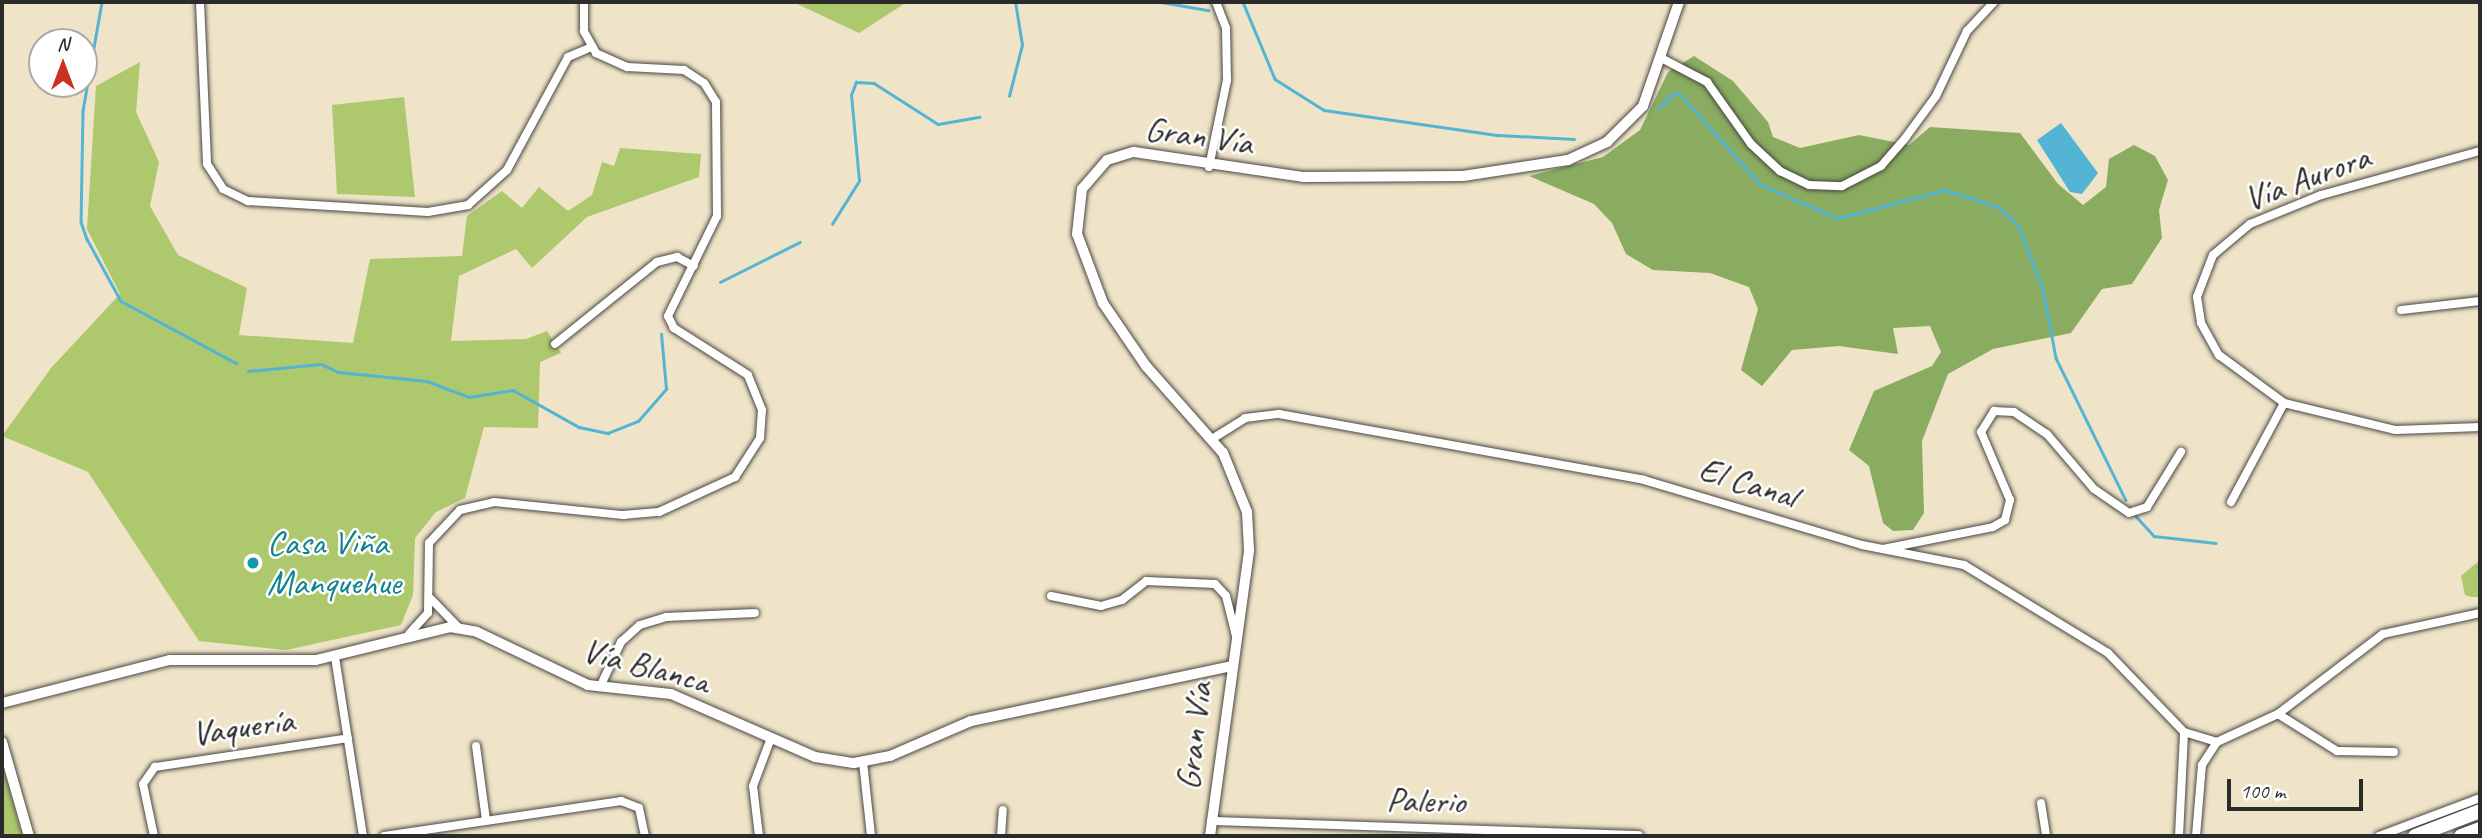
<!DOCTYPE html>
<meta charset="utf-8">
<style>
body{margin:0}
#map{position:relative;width:2482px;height:838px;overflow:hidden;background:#efe4c8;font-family:Caveat,sans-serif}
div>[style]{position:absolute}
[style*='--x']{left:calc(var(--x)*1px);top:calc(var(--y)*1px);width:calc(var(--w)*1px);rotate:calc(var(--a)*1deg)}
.green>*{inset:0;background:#aec86d}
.forest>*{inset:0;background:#8aac60}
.water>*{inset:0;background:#54b4d3}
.stream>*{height:2.5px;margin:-1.25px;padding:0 1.25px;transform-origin:1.25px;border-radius:1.25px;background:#54b4d3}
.roads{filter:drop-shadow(0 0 2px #484743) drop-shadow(0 0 2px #484743)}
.street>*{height:8px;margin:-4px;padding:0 4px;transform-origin:4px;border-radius:4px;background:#fff}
.secondary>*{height:10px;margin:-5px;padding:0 5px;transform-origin:5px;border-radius:5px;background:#fff}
.highway>*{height:14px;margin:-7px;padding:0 7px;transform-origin:7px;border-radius:7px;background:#fff}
.dots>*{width:19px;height:19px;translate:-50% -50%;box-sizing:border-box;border:4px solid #fff;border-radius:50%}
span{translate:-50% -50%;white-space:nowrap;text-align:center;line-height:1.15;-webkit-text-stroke:5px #fff;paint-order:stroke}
.street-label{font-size:35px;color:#2b2b2b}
.culture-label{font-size:35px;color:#0d838f}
.left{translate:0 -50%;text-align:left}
.frame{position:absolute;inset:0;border:4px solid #2b2b2b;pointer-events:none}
.north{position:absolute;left:28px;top:28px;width:70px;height:70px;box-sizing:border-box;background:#fff;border:2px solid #aaa;border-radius:50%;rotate:0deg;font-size:19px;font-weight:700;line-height:28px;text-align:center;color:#2b2b2b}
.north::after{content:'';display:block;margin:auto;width:24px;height:32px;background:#c8321e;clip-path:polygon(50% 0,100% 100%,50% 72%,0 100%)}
.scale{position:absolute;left:2227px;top:779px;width:136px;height:32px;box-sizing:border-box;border:4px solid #2b2b2b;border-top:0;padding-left:9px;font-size:21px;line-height:24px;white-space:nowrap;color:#2b2b2b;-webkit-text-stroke:5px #fff;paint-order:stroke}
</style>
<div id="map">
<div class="green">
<i style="clip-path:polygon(793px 2px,907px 2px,859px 33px)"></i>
<i style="clip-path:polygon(140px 62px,136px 112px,159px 162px,150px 206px,178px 255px,247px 288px,239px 335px,353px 343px,370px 259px,462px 256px,467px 216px,502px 191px,522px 208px,539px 187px,568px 211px,592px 195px,602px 162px,614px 166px,620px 148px,701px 154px,699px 177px,587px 217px,532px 268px,516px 249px,459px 276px,451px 341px,526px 339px,547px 331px,561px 353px,540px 362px,538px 428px,484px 427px,465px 498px,436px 512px,415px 538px,413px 595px,401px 625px,286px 650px,199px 641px,88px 472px,2px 436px,51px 368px,120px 294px,87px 229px,96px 86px)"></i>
<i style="clip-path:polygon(404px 97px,415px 197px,337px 194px,332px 105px)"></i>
<i style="clip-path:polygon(2480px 560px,2480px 597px,2472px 597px,2465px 595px,2461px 576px)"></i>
<i style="clip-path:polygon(2px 764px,22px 836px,2px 836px)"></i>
</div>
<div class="forest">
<i style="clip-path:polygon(1694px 56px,1733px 81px,1768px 122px,1773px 137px,1800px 148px,1859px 135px,1909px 145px,1930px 127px,2020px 133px,2058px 184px,2083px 205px,2106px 187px,2109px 159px,2134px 145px,2155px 156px,2168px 180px,2159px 210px,2162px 238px,2132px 284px,2102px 289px,2071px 333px,1993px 349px,1948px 374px,1922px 441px,1924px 513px,1913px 530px,1893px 531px,1883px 523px,1869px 466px,1849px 450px,1874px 391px,1932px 366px,1941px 352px,1930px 326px,1893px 328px,1898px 354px,1839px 346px,1792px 350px,1762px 386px,1741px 370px,1758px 309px,1749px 287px,1710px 273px,1653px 270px,1626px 254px,1612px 223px,1594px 204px,1529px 176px,1603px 157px,1640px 130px,1668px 72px)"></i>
</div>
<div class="water">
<i style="clip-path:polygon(2061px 123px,2098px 173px,2082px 194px,2070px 192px,2037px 140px)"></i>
</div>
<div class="stream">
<i style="--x:102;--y:2;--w:111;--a:99.9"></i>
<i style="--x:83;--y:111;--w:111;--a:91"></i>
<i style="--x:81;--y:222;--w:18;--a:71"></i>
<i style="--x:87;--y:239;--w:71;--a:61.3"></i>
<i style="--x:121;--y:301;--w:131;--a:28.3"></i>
<i style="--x:1161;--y:2;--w:48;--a:9.7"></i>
<i style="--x:1243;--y:2;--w:83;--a:67.4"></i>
<i style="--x:1275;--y:79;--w:58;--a:32.3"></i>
<i style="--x:1324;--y:110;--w:176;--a:8.2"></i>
<i style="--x:1498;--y:135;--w:76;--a:3"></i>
<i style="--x:1009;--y:96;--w:53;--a:-75.7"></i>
<i style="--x:1022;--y:45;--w:44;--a:-99.2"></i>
<i style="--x:1658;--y:109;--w:23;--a:-45"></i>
<i style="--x:1674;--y:93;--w:7;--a:16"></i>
<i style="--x:1681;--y:95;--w:120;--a:48.4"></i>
<i style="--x:1761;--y:185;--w:84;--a:23.2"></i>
<i style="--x:1838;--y:218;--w:111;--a:-14.7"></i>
<i style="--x:1945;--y:190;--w:57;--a:17.5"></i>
<i style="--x:1999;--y:207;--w:28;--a:44"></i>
<i style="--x:2019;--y:226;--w:67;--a:69.1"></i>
<i style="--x:2043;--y:289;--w:70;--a:79.3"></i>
<i style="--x:2056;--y:358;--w:158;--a:63.8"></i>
<i style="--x:832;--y:224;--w:51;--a:-57.9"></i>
<i style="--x:859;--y:181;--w:86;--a:-95.3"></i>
<i style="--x:851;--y:95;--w:14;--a:-69"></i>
<i style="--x:856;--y:82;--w:18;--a:3"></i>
<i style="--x:874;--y:83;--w:76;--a:32.6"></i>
<i style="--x:938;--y:124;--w:42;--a:-9.7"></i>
<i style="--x:720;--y:282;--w:89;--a:-26.6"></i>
<i style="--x:248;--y:371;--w:73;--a:-5.5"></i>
<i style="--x:321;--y:364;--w:19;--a:25"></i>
<i style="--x:338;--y:372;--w:89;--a:5.8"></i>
<i style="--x:427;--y:381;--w:45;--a:20.9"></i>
<i style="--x:469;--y:397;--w:45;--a:-9"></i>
<i style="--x:513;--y:390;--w:76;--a:29.3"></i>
<i style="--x:579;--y:427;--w:30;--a:12"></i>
<i style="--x:608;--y:433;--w:32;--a:-22"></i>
<i style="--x:638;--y:421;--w:43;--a:-48.8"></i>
<i style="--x:666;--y:389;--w:55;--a:-95.2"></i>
<i style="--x:2136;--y:516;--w:27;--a:48"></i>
<i style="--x:2154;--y:536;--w:62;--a:6.4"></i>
<i style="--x:2478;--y:567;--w:2;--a:27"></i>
</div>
<div class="roads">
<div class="street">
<i style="--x:200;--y:2;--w:162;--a:87.5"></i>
<i style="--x:207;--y:164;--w:30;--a:57"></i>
<i style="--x:223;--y:189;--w:28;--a:26"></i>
<i style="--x:248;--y:201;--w:180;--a:3.5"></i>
<i style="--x:428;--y:212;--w:41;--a:-9.9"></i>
<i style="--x:468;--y:205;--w:52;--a:-41.9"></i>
<i style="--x:507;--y:170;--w:128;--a:-61.6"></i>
<i style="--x:568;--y:57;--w:26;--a:-23"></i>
<i style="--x:1663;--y:59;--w:50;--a:27.6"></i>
<i style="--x:1707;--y:82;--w:76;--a:54.6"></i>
<i style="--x:1751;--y:144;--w:40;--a:43"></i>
<i style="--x:1780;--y:171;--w:32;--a:26"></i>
<i style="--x:1809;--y:185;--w:33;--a:2"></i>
<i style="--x:1842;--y:186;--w:44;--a:-27.1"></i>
<i style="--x:1881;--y:166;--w:38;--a:-49"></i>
<i style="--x:1906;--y:137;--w:51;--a:-53.8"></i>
<i style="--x:1936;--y:96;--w:72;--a:-64.5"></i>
<i style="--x:1967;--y:31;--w:40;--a:-47"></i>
<i style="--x:2480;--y:151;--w:165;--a:164.5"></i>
<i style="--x:2321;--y:195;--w:77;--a:157.8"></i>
<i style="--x:2250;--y:224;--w:48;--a:140"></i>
<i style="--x:2213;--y:255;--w:45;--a:110.9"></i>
<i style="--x:2197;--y:297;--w:26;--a:81"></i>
<i style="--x:2201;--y:323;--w:37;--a:61"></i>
<i style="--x:2219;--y:355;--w:81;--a:36.4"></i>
<i style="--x:2284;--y:403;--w:115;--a:13.6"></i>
<i style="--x:2396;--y:430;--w:84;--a:-2"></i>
<i style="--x:1209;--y:167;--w:89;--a:-78.3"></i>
<i style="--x:1227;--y:80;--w:52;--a:-91.1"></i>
<i style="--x:1226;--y:28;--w:28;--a:-111"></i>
<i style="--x:2401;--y:310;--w:80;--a:-6.5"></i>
<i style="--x:555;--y:344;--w:131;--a:-38.8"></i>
<i style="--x:657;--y:262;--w:21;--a:-14"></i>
<i style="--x:677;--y:257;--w:19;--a:28"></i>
<i style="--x:1212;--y:439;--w:39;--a:-32"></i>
<i style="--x:1245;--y:418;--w:34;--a:-7"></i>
<i style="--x:1279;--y:414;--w:371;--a:10.2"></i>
<i style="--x:1644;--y:480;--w:227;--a:16.6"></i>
<i style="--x:1862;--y:545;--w:104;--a:11.1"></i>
<i style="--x:1964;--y:565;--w:169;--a:31.4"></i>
<i style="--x:2108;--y:653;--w:110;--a:46.1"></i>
<i style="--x:2184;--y:732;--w:34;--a:17"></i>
<i style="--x:2231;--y:502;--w:112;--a:-61.8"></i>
<i style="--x:1883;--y:549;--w:112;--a:-11.3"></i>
<i style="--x:1993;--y:527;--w:14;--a:-30"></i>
<i style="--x:2005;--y:520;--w:21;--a:-76"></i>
<i style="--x:2010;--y:500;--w:74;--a:-113.1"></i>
<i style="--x:1981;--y:432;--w:25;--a:-58"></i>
<i style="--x:1994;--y:411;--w:20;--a:3"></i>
<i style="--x:2014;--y:412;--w:40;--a:34"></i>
<i style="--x:2047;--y:434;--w:72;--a:49.5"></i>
<i style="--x:2094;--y:489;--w:42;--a:34.4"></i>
<i style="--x:2129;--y:513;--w:19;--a:-18"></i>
<i style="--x:2147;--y:507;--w:65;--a:-58.3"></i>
<i style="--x:1051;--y:596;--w:51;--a:11.3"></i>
<i style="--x:1101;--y:606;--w:22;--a:-16"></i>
<i style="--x:1122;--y:600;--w:31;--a:-38"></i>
<i style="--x:1146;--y:581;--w:69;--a:2.5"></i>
<i style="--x:1215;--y:584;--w:16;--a:47"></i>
<i style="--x:1226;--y:596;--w:41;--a:76"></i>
<i style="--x:431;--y:599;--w:39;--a:46"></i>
<i style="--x:409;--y:634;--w:28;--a:-48"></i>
<i style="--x:428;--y:613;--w:70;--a:-89.2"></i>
<i style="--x:429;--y:543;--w:45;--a:-46.8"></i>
<i style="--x:460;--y:510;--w:35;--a:-13"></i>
<i style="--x:494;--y:502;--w:130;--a:5.8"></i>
<i style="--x:623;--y:515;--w:36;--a:-5"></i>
<i style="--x:659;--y:512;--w:84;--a:-24.7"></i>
<i style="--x:735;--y:477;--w:46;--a:-57.3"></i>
<i style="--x:760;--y:438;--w:28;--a:-86"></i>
<i style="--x:762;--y:410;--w:38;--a:-112"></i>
<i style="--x:748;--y:375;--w:88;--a:-147.6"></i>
<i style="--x:674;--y:328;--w:13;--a:-117"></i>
<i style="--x:668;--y:316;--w:111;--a:-63.9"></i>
<i style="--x:717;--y:216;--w:114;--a:-90.5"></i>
<i style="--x:716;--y:102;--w:22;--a:-122"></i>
<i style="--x:704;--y:83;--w:24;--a:-147"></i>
<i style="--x:684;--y:70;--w:57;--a:-177"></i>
<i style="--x:627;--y:67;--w:34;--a:-156"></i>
<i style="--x:596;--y:53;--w:25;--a:-119"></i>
<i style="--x:584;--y:31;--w:29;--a:-90"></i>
<i style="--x:335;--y:657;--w:181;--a:81.1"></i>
<i style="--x:600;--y:687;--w:50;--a:-65"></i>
<i style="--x:621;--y:642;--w:25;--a:-42"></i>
<i style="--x:640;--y:625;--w:27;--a:-17"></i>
<i style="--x:666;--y:617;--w:89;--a:-2.6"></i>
<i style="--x:2278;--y:714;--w:70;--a:32.1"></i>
<i style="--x:2337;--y:751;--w:57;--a:1"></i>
<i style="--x:476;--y:746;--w:75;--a:82.3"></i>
<i style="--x:863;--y:762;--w:74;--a:83.8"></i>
<i style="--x:2041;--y:803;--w:33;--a:81"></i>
<i style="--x:1211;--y:821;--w:428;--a:1.9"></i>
<i style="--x:154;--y:836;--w:53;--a:-101.9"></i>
<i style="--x:143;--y:784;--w:21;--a:-55"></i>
<i style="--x:155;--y:767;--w:195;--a:-8.5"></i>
<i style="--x:384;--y:836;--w:240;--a:-8.4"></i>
<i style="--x:621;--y:801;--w:19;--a:21"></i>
<i style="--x:639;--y:808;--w:29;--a:78"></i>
<i style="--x:759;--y:836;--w:50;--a:-96.8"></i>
<i style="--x:753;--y:786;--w:51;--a:-69.4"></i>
<i style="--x:1001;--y:836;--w:26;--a:-86"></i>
<i style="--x:2179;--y:836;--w:104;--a:-87.2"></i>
<i style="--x:2196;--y:836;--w:71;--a:-85.2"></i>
<i style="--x:2202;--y:765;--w:27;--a:-57"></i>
<i style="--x:2217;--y:742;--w:67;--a:-24.7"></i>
<i style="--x:2278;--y:714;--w:132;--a:-37.3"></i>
<i style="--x:2383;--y:634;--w:99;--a:-12.2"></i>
<i style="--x:2379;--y:836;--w:108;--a:-20.6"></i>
</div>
<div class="secondary">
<i style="--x:2;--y:703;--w:173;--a:-14.4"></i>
<i style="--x:170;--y:660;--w:146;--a:0"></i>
<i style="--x:316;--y:660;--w:138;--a:-13.8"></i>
<i style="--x:450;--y:627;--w:27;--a:10"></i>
<i style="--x:477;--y:632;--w:123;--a:25.5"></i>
<i style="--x:588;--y:685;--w:83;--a:6.2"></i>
<i style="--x:671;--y:694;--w:157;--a:23.6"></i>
<i style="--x:815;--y:757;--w:39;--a:9"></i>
<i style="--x:854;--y:763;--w:37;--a:-11"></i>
<i style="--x:890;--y:756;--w:88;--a:-23.4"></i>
<i style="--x:971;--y:721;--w:266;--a:-11.9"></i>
<i style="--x:2;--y:742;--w:98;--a:74"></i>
<i style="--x:1210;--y:836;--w:289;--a:-82.2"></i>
<i style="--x:1249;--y:550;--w:38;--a:-93"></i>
<i style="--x:1247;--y:512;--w:64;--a:-112.1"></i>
<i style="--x:1223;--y:453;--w:116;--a:-131.5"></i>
<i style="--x:1146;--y:366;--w:76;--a:-124.3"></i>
<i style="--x:1103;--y:303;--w:74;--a:-110.6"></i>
<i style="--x:1077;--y:234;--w:45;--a:-83.7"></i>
<i style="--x:1082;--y:189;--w:38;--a:-49"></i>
<i style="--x:1107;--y:160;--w:28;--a:-17"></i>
<i style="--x:1134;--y:152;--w:172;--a:8.4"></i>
<i style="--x:1304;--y:177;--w:159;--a:-0.4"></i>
<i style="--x:1463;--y:176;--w:106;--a:-8.7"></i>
<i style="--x:1568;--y:160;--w:43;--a:-24.8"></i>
<i style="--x:1607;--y:142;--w:51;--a:-45"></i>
<i style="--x:1643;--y:106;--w:110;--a:-70.9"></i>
</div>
<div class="highway">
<i style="--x:2415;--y:836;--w:70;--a:-21"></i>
<i style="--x:2461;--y:836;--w:20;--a:-20"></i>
</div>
</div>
<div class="dots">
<i style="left:253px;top:563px;background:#0f9aa8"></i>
</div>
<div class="street-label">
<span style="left:1199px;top:136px;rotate:8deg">Gran Vía</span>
<span style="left:2307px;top:178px;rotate:-20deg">Vía Aurora</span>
<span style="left:1748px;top:483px;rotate:17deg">El Canal</span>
<span style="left:646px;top:666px;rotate:15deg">Vía Blanca</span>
<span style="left:243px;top:727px;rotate:-8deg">Vaquería</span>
<span style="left:1194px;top:736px;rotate:-83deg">Gran Vía</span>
<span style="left:1426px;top:801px;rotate:2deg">Palerio</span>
</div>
<div class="culture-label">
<span class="left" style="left:267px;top:563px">Casa Viña<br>Manquehue</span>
</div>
<div class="frame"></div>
<div class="north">N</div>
<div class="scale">100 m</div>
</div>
